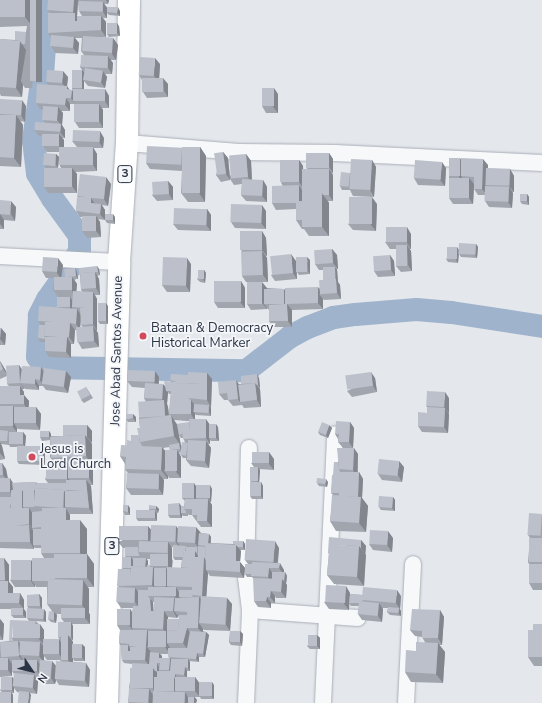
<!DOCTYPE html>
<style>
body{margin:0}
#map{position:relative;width:542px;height:703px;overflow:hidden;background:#e4e7ec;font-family:"Nunito Sans",sans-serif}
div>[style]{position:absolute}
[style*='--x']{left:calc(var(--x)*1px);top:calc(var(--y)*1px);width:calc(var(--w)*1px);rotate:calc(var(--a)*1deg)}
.river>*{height:23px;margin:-11.5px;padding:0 11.5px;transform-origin:11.5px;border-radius:11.5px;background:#9fb4cc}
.roads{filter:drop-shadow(0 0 1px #a9aeb7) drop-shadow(0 0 1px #a9aeb7)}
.minor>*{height:16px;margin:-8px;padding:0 8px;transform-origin:8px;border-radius:8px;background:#f7f8fa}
.trunk>*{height:22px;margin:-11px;padding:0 11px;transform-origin:11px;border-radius:11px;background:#fff}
.wall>*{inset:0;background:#a1a5ae}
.shaded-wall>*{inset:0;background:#83868d;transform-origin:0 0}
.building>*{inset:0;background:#bbc0ca;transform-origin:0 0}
.dots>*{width:11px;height:11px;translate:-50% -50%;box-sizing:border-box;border:2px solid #f4f6f9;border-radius:50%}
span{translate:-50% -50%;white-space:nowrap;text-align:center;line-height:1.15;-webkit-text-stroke:3.5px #f4f6f9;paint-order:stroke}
.shield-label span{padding:1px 3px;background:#f4f6f9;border:1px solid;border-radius:3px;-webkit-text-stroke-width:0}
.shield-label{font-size:12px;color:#2b3445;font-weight:700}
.poi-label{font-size:13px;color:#2b3445}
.left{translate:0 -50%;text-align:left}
.street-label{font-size:13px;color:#2b3445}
.north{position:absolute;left:12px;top:651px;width:40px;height:40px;-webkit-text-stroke:3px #f4f6f9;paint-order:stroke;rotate:125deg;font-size:11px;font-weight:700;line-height:16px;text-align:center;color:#2b3445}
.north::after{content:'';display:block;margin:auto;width:14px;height:18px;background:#2b3445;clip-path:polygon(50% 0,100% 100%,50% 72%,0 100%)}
</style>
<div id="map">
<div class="river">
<i style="--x:47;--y:0;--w:75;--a:93.8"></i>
<i style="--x:42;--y:75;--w:66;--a:97.9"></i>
<i style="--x:33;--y:140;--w:33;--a:83"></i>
<i style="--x:37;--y:173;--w:29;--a:59"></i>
<i style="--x:52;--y:198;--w:46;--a:53.9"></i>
<i style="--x:79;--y:235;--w:15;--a:90"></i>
<i style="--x:79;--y:250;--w:9;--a:117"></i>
<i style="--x:73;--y:262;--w:45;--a:125.1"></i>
<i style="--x:47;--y:299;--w:18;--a:117"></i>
<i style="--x:39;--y:315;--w:41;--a:92.8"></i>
<i style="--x:37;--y:356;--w:13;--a:58"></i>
<i style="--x:44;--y:367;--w:202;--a:0.9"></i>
<i style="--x:246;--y:370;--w:56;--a:-37.7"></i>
<i style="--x:290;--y:336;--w:19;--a:-28"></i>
<i style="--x:307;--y:327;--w:28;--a:-21"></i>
<i style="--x:333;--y:317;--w:22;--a:-8"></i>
<i style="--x:355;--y:314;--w:61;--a:-4.7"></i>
<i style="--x:416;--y:309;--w:35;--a:5"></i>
<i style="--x:451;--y:312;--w:92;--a:8.7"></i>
</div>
<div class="roads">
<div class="minor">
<i style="--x:127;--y:143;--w:112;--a:4.6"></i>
<i style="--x:239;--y:152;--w:96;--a:0.6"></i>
<i style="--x:335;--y:153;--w:207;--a:2.8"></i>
<i style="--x:0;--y:256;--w:119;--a:2.9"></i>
<i style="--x:250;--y:610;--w:108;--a:4.2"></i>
<i style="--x:246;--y:703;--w:93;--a:-87.5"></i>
<i style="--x:250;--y:610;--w:33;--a:-97"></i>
<i style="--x:246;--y:577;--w:129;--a:-88.7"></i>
<i style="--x:323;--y:703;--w:269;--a:-87.4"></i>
<i style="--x:406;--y:703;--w:139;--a:-87.1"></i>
</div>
<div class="trunk">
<i style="--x:107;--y:703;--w:441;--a:-88.4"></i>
<i style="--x:119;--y:262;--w:119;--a:-86.2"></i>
<i style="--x:127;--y:143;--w:143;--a:-89.2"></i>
</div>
</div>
<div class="wall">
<i style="clip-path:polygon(0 0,42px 0,32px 88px,25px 88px,23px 85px,22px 97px,1px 96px,0 94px,0 39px,15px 40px,26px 32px,27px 26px,0 27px)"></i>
<i style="clip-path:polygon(evenodd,48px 0,109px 0,108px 4px,104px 4px,107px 7px,120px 11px,120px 16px,109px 15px,107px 13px,107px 18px,103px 18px,106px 22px,106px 37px,97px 37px,113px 38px,118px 45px,116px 60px,110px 60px,113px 63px,112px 74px,105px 74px,107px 77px,105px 88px,88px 86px,84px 81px,84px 90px,105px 89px,109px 96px,109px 108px,102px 108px,103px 110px,103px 128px,79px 128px,75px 122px,74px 104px,70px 104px,70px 111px,61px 111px,63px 113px,62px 125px,65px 130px,65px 138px,62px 138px,64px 140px,64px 148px,85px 148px,77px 147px,72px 141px,104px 138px,103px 148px,93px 148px,97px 154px,97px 171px,75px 172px,77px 174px,77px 193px,48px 193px,44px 187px,54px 168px,46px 168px,44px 165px,56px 154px,59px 157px,58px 168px,61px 168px,60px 166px,59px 152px,47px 152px,43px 146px,42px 136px,39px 136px,34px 130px,45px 123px,43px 120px,43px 110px,40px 109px,36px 103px,48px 85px,46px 82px,68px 77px,67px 86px,69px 90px,72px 90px,73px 92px,72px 88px,82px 70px,80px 67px,84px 55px,81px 51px,82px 38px,75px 38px,79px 43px,78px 54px,55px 53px,51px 46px,51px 38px,48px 33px,50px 13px,47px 10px,48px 0,78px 1px,79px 11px,82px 16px,77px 16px,78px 1px)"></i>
<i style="clip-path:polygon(119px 26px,120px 36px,109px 37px,107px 34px)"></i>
<i style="clip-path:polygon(160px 64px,159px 78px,168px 84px,168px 97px,147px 98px,143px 92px,142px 80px,139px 75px)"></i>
<i style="clip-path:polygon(278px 94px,278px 113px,266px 113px,262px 106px)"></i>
<i style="clip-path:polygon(0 99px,26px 106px,25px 122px,20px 121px,23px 125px,21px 167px,0 166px)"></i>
<i style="clip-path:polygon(200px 147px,206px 156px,205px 202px,188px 202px,181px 193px,182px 171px,150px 169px,146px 163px,182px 148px)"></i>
<i style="clip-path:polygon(223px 152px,228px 158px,230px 176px,246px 154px,251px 161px,252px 180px,263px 180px,267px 187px,267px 202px,246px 201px,241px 195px,242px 184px,234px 185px,230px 179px,230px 180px,221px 182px,216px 175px)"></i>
<i style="clip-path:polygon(329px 153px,333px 159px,333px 173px,332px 173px,333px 175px,333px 201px,328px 201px,329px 203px,329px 236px,309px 236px,304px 229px,302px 229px,296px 220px,296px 209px,276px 210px,272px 203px,283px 186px,281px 183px,299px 160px,303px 166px,303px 169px,308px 169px,306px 168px)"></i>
<i style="clip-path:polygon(372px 160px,376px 167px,374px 197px,353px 196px,350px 190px,342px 190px,340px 186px,350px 173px)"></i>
<i style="clip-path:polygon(461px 160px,488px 165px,488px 169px,510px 169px,514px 176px,514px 192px,512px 192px,513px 193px,512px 208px,489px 207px,485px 201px,485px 195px,478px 195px,474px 189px,473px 204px,453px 204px,449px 198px,449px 176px)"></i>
<i style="clip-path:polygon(446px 168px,445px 186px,418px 185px,414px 178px)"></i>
<i style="clip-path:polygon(168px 181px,173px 187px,173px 200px,157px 201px,152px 195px)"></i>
<i style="clip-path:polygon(111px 184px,108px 206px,102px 205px,105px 210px,105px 220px,98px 219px,100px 222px,101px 237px,87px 238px,82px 231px,82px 217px,80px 217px,76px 211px,78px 197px,77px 196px)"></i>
<i style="clip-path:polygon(527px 194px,529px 197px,529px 205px,522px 204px,520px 201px)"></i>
<i style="clip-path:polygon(0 200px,16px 207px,15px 221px,4px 220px,4px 229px,0 229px)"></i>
<i style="clip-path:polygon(377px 204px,376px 231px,353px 230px,348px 224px)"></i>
<i style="clip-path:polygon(207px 209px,211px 215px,211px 231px,178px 230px,173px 224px)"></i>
<i style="clip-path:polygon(266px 211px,266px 229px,235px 228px,231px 222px)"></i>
<i style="clip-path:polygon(115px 217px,115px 224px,107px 223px,105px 220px)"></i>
<i style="clip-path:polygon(262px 231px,266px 238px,267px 256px,266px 256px,267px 258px,268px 282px,246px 282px,242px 276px,242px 252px,241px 251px)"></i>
<i style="clip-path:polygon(411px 234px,411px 249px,409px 249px,411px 251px,412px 271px,401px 272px,396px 266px,396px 249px,390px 249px,385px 242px)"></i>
<i style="clip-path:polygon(476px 244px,478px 247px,477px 258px,461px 257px,459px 254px,458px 263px,448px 262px,446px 259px,459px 250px)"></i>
<i style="clip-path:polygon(332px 249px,337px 255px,338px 269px,337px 269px,338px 282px,340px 285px,341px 299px,324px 300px,323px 299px,323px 309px,292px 310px,292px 327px,273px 327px,269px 321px,269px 310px,267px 308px,267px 309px,251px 310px,247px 304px,267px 288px,284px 289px,285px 290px,319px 289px,324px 280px,323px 270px,319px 270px,315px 264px)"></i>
<i style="clip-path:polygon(390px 255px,394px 261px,395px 276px,378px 277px,374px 271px)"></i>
<i style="clip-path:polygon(310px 260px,310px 274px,299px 275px,297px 272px)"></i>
<i style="clip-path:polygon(296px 261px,297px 279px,275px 281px,271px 275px)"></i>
<i style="clip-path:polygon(191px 264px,190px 292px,167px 292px,162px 285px)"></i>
<i style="clip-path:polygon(evenodd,63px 265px,61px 277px,65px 277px,77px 272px,78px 279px,74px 279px,77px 284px,76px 291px,82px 292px,81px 289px,80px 275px,79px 274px,97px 266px,99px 269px,100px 275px,97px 276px,99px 279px,100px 295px,95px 295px,97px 299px,97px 331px,96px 331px,98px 333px,99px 347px,82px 349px,78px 342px,77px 330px,75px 330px,74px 344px,71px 344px,71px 358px,49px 357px,45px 351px,45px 342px,40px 342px,38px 338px,41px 325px,38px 321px,57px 308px,57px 307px,58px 297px,53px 290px,54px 278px,46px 278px,42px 271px,63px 265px,81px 319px,81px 325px,83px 327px,80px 328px,81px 319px)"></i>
<i style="clip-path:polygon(204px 270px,206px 273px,205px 283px,200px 282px,197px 279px)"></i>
<i style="clip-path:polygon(241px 281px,245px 288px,245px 308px,218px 308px,214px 302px)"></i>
<i style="clip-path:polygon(108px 306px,108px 324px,100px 324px,98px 321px)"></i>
<i style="clip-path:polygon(0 328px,1px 328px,6px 334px,5px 345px,0 345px)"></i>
<i style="clip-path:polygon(0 361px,3px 366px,7px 373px,19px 365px,21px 369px,41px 367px,44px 371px,66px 371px,71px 377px,68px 393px,46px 390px,43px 386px,39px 386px,39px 390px,25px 389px,24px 388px,24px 389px,22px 389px,24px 392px,24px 395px,29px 401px,29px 407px,36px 407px,41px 414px,40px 430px,18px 429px,17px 428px,17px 432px,23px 432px,26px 436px,25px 446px,43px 446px,45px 449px,45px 465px,19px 464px,17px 461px,17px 447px,10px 447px,9px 445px,1px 444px,2px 446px,5px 459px,0 460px,0 386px,9px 386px,7px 384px,7px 376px,0 379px)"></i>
<i style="clip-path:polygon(evenodd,207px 373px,212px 379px,211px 407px,211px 416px,196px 415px,195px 414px,195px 419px,218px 427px,219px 441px,211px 441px,210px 440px,210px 444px,208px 444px,211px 448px,209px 468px,191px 466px,186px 460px,186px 458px,183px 458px,181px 455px,181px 452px,179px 453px,181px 457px,181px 478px,169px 478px,168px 476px,168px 479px,163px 479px,164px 480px,163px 495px,131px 495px,126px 488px,128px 473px,125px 469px,125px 464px,120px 456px,127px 446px,131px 441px,139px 435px,140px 428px,139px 418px,146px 402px,144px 398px,145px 388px,132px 387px,127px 381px,159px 377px,159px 384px,165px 386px,171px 381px,170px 380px,188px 375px,207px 373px,168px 392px,169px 394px,171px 394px,169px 413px,168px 407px,167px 404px,168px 392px,207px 373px,174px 420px,189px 421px,189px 423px,177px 424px,174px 420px,207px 373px,179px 435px,181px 438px,183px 438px,185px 442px,181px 446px,181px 445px,179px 435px,207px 373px,169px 447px,170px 450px,165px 451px,163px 448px,169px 447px)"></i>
<i style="clip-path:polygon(257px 374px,259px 378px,260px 388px,259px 388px,260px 389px,261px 407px,244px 408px,242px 405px,233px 406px,228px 400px,224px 400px,219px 394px,236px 380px,239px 384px,241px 384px)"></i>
<i style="clip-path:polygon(375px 378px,377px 392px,352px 397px,347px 391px)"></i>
<i style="clip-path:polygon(86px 387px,93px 398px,84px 403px,81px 400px)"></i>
<i style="clip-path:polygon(449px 398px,449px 413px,448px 413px,449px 414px,448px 433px,422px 432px,418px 426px,427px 413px,427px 407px,426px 406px)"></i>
<i style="clip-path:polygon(136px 417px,136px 422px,128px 422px,126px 419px)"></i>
<i style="clip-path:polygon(350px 422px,354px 428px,353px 448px,358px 454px,358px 472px,359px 472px,363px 479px,362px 498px,368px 506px,366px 532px,336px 531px,330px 521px,333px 495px,331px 493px,333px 475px,338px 462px,343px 448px,338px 442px,338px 439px,335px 434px)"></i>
<i style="clip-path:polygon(evenodd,87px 425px,92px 431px,91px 443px,92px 444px,92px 465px,93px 467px,93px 485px,90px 485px,91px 486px,93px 514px,70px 514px,69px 513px,70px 515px,70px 520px,87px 529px,87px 554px,94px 564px,94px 587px,88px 587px,89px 589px,89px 613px,90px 615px,90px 624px,72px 624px,73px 626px,73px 640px,72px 640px,73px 642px,73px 644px,85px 647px,85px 661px,74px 661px,73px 658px,73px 662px,86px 663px,90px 670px,89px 687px,59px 685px,56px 680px,55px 684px,43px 684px,39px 677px,36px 677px,38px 681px,37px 694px,30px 693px,31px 695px,17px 692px,14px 688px,14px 693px,12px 693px,13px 695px,13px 703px,0 703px,0 679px,0 692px,2px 692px,0 690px,12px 677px,14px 679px,14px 674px,12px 671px,12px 676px,0 677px,0 642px,9px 641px,29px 621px,27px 618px,29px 609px,27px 606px,39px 594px,42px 598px,42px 609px,46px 612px,46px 622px,36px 621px,44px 630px,44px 639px,59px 639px,61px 641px,58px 637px,64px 622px,61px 618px,61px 614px,56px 614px,57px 615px,56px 623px,51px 622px,48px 619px,52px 611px,47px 604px,47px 587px,36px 587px,35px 585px,35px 587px,15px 587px,10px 580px,32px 561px,44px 558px,41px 553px,41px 548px,35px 548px,34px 547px,34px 549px,0 548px,0 463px,2px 463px,6px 469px,8px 478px,13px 483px,36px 482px,37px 483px,48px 483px,45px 479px,53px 462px,50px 457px,50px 440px,42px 441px,40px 437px,49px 431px,51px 434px,51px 436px,63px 436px,87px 425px,44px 656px,47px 660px,60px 660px,61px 662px,56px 666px,44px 660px,44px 656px)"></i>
<i style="clip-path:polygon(332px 428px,328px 438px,320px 435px,318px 432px)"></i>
<i style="clip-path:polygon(274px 459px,274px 470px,259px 469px,260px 470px,259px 482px,261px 482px,263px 486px,263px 499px,252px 499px,250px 496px,251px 482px,250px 481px,254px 467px,251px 463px)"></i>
<i style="clip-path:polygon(404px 467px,402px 482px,382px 480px,378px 474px)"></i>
<i style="clip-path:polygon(328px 482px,327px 487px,319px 486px,317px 483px)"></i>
<i style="clip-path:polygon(196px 486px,212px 489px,211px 502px,210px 502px,212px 505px,212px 527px,201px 527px,192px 515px,189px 515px,188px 514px,188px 516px,183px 516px,182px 515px,182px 518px,170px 518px,168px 515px,179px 503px,181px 506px,184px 506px,185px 501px,182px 498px)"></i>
<i style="clip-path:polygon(393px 497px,395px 500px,395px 511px,381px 510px,379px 507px)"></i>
<i style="clip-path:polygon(156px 506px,159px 509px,158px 513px,157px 513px,157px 521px,138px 521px,136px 518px,149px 510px,149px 509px)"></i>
<i style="clip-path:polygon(130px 508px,130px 515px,125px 515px,123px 511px)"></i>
<i style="clip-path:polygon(542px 514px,542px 590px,533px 590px,529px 583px,529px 564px,528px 562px,530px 538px,528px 535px)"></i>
<i style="clip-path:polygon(evenodd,176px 526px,178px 529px,201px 533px,209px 534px,211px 537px,211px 543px,233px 544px,243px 541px,245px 544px,245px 550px,240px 550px,241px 551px,240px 562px,245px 568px,244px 578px,210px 576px,208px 573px,206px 597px,227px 598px,232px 604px,230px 631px,240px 631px,243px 634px,242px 646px,231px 645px,229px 642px,230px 631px,204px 630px,203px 629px,203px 631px,206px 632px,209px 635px,205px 657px,199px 657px,199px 662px,189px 661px,190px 662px,190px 671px,187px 671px,187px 677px,195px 677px,199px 683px,214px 685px,214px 699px,201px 699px,200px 697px,195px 697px,197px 700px,196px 703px,129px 703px,128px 702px,130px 688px,129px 688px,132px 668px,132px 664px,124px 663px,122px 660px,121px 646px,119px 643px,120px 630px,117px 625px,130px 609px,132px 613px,133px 608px,121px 608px,117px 602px,119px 587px,117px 586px,123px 569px,122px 568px,126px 557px,125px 556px,125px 548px,123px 548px,118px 542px,151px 529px,176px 526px,171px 547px,173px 547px,173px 557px,175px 560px,182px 560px,181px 567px,181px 568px,172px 568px,173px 561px,172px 559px,172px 548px,171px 547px,176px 526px,146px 559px,150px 559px,150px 565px,148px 565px,148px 561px,146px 559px,176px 526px,153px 602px,154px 602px,154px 611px,153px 611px,153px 602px,176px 526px,178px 616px,179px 617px,179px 619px,168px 619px,168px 617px,177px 618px,178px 616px,176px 526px,160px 654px,168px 654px,169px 658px,162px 658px,162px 656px,160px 654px)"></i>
<i style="clip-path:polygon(393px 538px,392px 552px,373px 550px,369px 544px)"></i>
<i style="clip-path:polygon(361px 540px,366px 546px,364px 586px,334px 584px,327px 575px,329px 554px,328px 552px)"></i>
<i style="clip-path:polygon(279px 548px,278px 563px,284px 570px,284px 572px,285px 572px,287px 576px,286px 584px,287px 585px,286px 598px,276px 598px,275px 596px,275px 603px,271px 603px,271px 608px,258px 607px,254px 601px,254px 579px,252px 577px,247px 577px,245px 574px,248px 564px,245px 560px)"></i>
<i style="clip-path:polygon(0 558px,4px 558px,9px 565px,9px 582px,13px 587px,13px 593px,20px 593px,24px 600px,24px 609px,26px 612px,26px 618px,14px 618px,11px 615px,11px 609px,0 609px)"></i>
<i style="clip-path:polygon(350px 593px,350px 594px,362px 595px,401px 596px,400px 609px,401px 611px,401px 616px,390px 615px,387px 612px,388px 608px,382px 608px,383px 609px,382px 622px,362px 620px,358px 614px,359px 606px,351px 606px,349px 603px,349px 610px,329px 609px,324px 602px)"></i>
<i style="clip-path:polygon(440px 610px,444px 617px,442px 645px,439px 645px,445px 652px,443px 683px,411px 682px,405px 672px,416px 651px,425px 642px,422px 637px,415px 636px,410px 630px)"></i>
<i style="clip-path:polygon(0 619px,4px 624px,3px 640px,0 640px)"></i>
<i style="clip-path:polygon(542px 624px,542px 666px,534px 666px,528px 657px,533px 630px)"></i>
<i style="clip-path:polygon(317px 635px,320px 638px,320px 649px,310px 649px,307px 646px)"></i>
</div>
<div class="shaded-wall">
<i style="clip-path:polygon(25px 0,31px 0,32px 26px,25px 17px)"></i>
<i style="left:36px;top:0;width:6px;height:82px"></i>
<i style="clip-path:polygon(74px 0,78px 0,78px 1px,77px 17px,79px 28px,75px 21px,75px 15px,73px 12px)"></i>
<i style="clip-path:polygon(106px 0,109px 0,108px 4px)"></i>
<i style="clip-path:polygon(103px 2px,107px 8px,107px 18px,103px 12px)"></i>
<i style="clip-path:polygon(118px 7px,120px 11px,120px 16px,117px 13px)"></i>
<i style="clip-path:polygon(101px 16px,106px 22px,106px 37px,101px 30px)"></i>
<i style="clip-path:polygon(117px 23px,119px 26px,120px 36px,117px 33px)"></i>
<i style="clip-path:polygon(74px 37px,79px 43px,78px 54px,73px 48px)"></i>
<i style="clip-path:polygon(113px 38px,118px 45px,116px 60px,112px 54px)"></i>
<i style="clip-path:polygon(20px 41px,26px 50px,21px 81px,23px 85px,22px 97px,16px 88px)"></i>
<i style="clip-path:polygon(108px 56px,113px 63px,112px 74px,108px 68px)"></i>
<i style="clip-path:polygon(155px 58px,160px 64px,159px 82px,154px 76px)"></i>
<i style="clip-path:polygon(82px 70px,85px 73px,83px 80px,84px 81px,84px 92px,82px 89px)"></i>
<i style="clip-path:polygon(63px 71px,68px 77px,67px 86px,71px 92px,67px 89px,62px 83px)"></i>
<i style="clip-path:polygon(103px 71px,107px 77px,105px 88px,101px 82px)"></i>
<i style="clip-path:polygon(163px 78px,168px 84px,168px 97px,164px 91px)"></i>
<i style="clip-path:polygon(274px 88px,278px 94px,278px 113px,273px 107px)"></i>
<i style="clip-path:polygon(105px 89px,109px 96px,109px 108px,105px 101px)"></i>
<i style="clip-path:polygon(72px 90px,76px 96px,74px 102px,71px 98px)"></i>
<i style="clip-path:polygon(66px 98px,70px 104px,70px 111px,65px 105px)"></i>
<i style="clip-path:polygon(22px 100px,26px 106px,25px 122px,21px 115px)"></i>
<i style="clip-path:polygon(99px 104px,103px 110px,103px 128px,99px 121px)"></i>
<i style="clip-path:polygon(58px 107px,63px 113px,62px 125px,65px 130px,65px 138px,60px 132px,61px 125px,57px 120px)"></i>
<i style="clip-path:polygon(16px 115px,23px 125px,21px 167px,14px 158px)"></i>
<i style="clip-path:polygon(100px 131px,104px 138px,103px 148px,99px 142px)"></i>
<i style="clip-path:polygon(59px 134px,64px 140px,64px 152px,59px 146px)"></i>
<i style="clip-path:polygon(93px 147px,97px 154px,97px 171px,93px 165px)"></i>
<i style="clip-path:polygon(200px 147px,206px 156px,205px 202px,199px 193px)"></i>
<i style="clip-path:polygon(223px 152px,228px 158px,230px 180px,226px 174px)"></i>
<i style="clip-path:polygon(329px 153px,333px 159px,333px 173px,329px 167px)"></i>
<i style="clip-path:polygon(56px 154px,59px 157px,58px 168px,56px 165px)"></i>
<i style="clip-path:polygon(246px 154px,251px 161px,252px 184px,248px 177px)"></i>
<i style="clip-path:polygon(460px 158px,464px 164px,461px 176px,464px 181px,464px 183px,459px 177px)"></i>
<i style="clip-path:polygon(483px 159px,488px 165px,487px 185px,485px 185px,487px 187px,487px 195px,482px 189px)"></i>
<i style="clip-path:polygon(299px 160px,303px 166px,304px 189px,299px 182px)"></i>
<i style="clip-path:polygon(372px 160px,376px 167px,374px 197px,370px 190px)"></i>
<i style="clip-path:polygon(442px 162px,446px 168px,445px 186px,440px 180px)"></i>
<i style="clip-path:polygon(72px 168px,77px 174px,77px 193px,72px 186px)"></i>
<i style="clip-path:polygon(329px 169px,333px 175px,333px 201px,329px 195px)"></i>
<i style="clip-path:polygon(510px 169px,514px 176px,514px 192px,509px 186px)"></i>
<i style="clip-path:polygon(106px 177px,111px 184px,108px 206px,104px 199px)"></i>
<i style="clip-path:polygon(469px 178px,474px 184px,473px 204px,469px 198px)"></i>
<i style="clip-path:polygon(263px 180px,267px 187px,267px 202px,262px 196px)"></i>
<i style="clip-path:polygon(168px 181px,173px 187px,173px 200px,169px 194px)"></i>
<i style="clip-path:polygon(299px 185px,303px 192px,304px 209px,299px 203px)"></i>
<i style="clip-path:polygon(509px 187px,513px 193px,512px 208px,508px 202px)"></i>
<i style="clip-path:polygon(322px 193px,329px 203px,329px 236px,322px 227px)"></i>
<i style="clip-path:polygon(527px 194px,529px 197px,529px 205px,527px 201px)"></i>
<i style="clip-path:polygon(372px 197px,377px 204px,376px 231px,371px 225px)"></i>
<i style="clip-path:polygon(91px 198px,95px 204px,91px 203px)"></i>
<i style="clip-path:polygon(11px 201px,16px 207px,15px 221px,11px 214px)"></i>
<i style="clip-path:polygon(101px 204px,105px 210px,105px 220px,100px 214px)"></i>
<i style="clip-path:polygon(262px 205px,266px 211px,266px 229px,261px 223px)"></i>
<i style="clip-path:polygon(207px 209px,211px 215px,211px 231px,206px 225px)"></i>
<i style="clip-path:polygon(0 214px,4px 220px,4px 229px,0 224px)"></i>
<i style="clip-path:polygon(113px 214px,115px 217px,115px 224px,113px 220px)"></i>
<i style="clip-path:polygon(96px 216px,100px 222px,101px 237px,96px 231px)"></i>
<i style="clip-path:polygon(407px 227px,411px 234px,411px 249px,407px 243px)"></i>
<i style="clip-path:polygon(262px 231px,266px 238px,267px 256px,262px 250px)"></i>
<i style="clip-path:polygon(476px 244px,478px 247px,477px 258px,475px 255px)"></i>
<i style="clip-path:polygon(407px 245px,411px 251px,412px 271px,408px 265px)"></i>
<i style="clip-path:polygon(457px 247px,459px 250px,458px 263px,456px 260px)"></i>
<i style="clip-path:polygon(332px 249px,337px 255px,338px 269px,333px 263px)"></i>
<i style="clip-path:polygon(262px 251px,267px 258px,268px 282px,263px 275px)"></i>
<i style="clip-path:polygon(291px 254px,296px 261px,297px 279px,293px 273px)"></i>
<i style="clip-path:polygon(390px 255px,394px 261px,395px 276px,391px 270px)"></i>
<i style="clip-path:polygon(307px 257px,310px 260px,310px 274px,308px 271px)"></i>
<i style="clip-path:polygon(58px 258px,63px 265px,61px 279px,57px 273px)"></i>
<i style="clip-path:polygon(187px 258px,191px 264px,190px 292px,186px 286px)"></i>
<i style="clip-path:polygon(97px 266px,99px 269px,100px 275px,98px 272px)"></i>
<i style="clip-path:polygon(335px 267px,337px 270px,338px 282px,340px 285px,341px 299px,337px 293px)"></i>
<i style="clip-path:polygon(75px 268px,77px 272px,78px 279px,76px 276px)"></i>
<i style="clip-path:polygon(204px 270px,206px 273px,205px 283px,203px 279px)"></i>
<i style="clip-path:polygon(95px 272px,99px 279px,100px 295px,96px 288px)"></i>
<i style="clip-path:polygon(72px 277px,77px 284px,76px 297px,72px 291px)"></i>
<i style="clip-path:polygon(241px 281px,245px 288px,245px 308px,240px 302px)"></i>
<i style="clip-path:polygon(262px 282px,267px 288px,267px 304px,264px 304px,267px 308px,267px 309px,262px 303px)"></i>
<i style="clip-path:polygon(318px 287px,323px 294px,319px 294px,323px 299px,323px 309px,318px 303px)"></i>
<i style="clip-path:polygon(284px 289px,288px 295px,287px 304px,292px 310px,292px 327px,288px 321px,287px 309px,284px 303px)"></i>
<i style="clip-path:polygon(93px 292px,97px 299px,97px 331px,93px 324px)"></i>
<i style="clip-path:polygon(70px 297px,72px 300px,72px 310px,70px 307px)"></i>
<i style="clip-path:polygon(106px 303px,108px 306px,108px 324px,106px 321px)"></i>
<i style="clip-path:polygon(77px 309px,81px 315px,80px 330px,76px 324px)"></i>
<i style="clip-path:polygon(70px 323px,75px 330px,74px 344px,69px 337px)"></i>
<i style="clip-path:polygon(93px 326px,98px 333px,99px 347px,94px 341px)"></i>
<i style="clip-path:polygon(1px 328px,6px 334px,5px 345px,0 339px)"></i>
<i style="clip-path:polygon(67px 337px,71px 344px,71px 358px,66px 352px)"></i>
<i style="clip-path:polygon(0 361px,3px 366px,8px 375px,3px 369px)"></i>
<i style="clip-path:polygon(19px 365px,23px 371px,20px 383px,24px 388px,24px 389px,20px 383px)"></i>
<i style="clip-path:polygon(41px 367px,45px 374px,43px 384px,40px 380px)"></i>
<i style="clip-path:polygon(66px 371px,71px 377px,68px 393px,64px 387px)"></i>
<i style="clip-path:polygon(155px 371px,159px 377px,158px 389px,154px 382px)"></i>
<i style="clip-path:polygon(371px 372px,375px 378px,377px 392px,373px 386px)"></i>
<i style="clip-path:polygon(207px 373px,212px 379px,211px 407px,207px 400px)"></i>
<i style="clip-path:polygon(257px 374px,259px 378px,260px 388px,258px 385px)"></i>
<i style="clip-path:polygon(35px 379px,39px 386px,39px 390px,35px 384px)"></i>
<i style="clip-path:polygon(236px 380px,240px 387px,240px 402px,238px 399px)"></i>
<i style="clip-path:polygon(255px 383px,260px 389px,261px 407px,257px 400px)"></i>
<i style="clip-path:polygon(163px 384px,168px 390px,166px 391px,168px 392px,167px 404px,168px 407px,169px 422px,165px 416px,164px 402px,162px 399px)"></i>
<i style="clip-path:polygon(20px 386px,24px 392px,24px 395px,29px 401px,28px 411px,24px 404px,20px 395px)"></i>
<i style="clip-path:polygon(445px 392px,449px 398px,449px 413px,444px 407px)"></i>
<i style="clip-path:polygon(191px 400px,195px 406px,194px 412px,195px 414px,195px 421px,191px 414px)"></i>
<i style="clip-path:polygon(209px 405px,211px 408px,211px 416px,209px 412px)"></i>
<i style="clip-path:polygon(13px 406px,18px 412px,14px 423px,17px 428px,17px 432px,12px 426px)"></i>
<i style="clip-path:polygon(36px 407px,41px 414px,40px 430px,36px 424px)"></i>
<i style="clip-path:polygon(445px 408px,449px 414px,448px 433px,444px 427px)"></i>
<i style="clip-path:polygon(133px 414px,136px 417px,136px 422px,133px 418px)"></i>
<i style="clip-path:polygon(171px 415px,177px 425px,182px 452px,180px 449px,179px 443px,174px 436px)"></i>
<i style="clip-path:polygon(206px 419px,210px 425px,209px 438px,210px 440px,210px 444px,206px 438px)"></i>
<i style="clip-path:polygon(350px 422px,354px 428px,353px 448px,349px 442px)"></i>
<i style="clip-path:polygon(216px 424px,218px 427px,219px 441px,216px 438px)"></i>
<i style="clip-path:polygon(87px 425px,92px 431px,92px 443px,87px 437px)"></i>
<i style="clip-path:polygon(329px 425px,332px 428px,328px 438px,326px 435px)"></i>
<i style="clip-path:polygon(49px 431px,51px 434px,51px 440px,49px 437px)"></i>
<i style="clip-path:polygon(23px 432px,26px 436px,25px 447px,23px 444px)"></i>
<i style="clip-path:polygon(85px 435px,92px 444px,92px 465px,86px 456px)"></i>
<i style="clip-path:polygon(206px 441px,211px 448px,209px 468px,205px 462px)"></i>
<i style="clip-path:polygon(0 442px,2px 446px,5px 459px,0 453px)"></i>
<i style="clip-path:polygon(43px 446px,45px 449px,45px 465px,43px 461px)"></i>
<i style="clip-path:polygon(162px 447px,169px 456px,164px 471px,168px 476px,168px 479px,161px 470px)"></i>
<i style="clip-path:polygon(354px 448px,358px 454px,357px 476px,353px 470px)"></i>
<i style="clip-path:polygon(177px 450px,181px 457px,181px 478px,176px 472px)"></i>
<i style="clip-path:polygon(269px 452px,274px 459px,274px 470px,269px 464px)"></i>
<i style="clip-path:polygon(89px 461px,93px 467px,93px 485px,89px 478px)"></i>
<i style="clip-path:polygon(399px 461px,404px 467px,402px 482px,398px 475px)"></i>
<i style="clip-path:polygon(67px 462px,71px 468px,68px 478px,71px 483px,71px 485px,67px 479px)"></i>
<i style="clip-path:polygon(2px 463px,6px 469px,8px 481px,3px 475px)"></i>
<i style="clip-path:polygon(258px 467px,260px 470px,259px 484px,257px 481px)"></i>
<i style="clip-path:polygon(359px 472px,363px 479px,362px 498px,368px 506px,366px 532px,359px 523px,358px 497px)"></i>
<i style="clip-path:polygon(159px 474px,164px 480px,163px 495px,159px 489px)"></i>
<i style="clip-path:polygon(10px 478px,14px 485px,14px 498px,10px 492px)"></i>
<i style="clip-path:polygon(326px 479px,328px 482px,327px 487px,325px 484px)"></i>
<i style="clip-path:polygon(86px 480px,91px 486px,93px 514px,89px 508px)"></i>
<i style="clip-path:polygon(261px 482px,263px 486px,263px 499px,261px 496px)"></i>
<i style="clip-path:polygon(194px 483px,196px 486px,196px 501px,194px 498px)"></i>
<i style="clip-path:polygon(210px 485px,212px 489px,211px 502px,209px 499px)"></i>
<i style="clip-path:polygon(34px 489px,38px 495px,35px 506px,39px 512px,35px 506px)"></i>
<i style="clip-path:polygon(22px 490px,26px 496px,23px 507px,27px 511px,27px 513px,22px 507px)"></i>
<i style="clip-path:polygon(64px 490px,69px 497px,65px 507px,70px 515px,70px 527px,65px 521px,66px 509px,64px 507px)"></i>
<i style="clip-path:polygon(393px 497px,395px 500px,395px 511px,392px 508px)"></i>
<i style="clip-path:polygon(208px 499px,212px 505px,212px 527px,207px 521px)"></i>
<i style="clip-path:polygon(179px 503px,182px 507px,181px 513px,182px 515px,182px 518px,180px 515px)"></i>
<i style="clip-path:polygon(128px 505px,130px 508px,130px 515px,128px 512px)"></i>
<i style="clip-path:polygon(156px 506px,159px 509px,158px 513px,156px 509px)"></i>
<i style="clip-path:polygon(29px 508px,33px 514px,32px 528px,33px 530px,29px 524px)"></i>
<i style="clip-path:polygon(155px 510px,157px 514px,157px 521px,155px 518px)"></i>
<i style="clip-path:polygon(80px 520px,87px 529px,87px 562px,80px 553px)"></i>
<i style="clip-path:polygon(29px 525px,34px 532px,33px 545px,34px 547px,34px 549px,30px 542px)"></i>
<i style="clip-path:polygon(148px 526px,153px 532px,150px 541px,153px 544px,153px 546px,148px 540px)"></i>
<i style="clip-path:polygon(176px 526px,180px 532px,177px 542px,180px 546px,180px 548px,175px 541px)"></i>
<i style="clip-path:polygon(196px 527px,201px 533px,200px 545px,198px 545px,200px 548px,200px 549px,195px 543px)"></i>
<i style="clip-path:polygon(388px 531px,393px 538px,392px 552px,387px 545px)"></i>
<i style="clip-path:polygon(209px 534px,211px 537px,210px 549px,208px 546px)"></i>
<i style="clip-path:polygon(361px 540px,366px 546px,365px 554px,361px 548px)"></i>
<i style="clip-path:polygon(243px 541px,245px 544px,245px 550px,243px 547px)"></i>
<i style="clip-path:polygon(275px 541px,279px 548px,277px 568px,273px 562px)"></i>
<i style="clip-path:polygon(168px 542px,172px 548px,172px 573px,168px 566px)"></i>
<i style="clip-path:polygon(236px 545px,241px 551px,240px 562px,245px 568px,244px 578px,240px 572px,236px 561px)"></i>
<i style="clip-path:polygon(359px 546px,366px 555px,364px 586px,357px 577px)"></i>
<i style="clip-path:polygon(195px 551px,199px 558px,195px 557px)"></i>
<i style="clip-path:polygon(87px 554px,94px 564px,94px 587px,87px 578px)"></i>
<i style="clip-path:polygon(131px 557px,133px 560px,133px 571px,130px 568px)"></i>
<i style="clip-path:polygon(204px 557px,208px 564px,206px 570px,208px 573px,206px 602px,202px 596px)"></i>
<i style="clip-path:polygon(4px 558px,9px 565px,9px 582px,13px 587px,13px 599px,8px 593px,8px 585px,5px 580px)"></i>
<i style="clip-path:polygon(146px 558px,148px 561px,148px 568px,145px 568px)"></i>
<i style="clip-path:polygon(31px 560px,36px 566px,32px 581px,35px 585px,35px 587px,31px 581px)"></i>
<i style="clip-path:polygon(280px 563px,284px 570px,284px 575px,279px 568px)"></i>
<i style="clip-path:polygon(153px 567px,157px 573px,154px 586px,157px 590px,157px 592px,152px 585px)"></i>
<i style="clip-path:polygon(166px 568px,170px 574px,167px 586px,170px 591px,170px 592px,165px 586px)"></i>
<i style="clip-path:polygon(269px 568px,273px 574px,273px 584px,268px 577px)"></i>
<i style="clip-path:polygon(285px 572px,287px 576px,286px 584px,284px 581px)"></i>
<i style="clip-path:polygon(282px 579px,287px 585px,286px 598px,281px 592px)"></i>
<i style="clip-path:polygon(83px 580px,89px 589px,89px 613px,90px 615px,90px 624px,85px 618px,85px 609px,82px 605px)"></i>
<i style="clip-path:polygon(346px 586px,350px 593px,349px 610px,344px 604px)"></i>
<i style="clip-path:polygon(176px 587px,180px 594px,180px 603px,175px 597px)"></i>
<i style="clip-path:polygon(135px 588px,140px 594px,139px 608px,135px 602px)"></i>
<i style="clip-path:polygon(271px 589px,271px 591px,275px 596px,275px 603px,270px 597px)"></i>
<i style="clip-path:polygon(397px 590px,401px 596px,400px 609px,396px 603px)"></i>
<i style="clip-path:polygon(20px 593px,24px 600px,24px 609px,19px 603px)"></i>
<i style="clip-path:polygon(39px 594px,42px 598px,42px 609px,40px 606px)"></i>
<i style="clip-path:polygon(199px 597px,204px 603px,199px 623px,203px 629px,203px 634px,198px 628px)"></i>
<i style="clip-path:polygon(267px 597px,271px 603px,271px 608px,266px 601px)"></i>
<i style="clip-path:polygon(174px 598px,178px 604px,174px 611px,178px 616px,177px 618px,173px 611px)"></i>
<i style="clip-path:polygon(227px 598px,232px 604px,230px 631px,226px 625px)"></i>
<i style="clip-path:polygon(150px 599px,153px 602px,154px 617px,151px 614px)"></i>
<i style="clip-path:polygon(379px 603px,383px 609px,382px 622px,378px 616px)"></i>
<i style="clip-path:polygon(23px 608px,26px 612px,26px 618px,23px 615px)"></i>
<i style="clip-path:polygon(399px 608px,401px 611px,401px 616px,398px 613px)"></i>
<i style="clip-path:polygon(44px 609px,46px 612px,46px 622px,43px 619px)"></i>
<i style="clip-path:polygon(130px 609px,134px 615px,132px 628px,133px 631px,129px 625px)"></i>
<i style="clip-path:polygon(440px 610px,444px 617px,442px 645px,438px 638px)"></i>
<i style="clip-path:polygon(164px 611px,168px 617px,168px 633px,167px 643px,170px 648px,170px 654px,165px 647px,166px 633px,163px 629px)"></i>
<i style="clip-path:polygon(54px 612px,57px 615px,56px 623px,54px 620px)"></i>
<i style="clip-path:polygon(0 619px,4px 624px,3px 640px,0 635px)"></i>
<i style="clip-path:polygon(71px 622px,73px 626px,73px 640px,71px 637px)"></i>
<i style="clip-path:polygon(40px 624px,44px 630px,44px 645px,39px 639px)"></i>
<i style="clip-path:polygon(187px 628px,191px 634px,188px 650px,183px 643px)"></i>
<i style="clip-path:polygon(147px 630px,151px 637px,147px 647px,151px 652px,150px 667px,145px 660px)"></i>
<i style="clip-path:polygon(240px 631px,243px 634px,242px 646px,240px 642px)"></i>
<i style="clip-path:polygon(206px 632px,209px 635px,205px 657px,203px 654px)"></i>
<i style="clip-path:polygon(68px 635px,73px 642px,73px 666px,68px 660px)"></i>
<i style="clip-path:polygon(317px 635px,320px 638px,320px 649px,317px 646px)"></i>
<i style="clip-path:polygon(59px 639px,63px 645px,63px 660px,59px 654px)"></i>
<i style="clip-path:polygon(18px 641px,22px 647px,20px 655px,23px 660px,23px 662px,19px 656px)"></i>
<i style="clip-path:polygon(40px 642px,45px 648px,43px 654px,44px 656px,44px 662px,39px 656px)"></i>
<i style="clip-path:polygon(438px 643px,445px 652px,443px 683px,436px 674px)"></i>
<i style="clip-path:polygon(82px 644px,85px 647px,85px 661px,82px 658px)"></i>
<i style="clip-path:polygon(128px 645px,130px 648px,130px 654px,128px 651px)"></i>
<i style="clip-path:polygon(159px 653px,162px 656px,162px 661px,159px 658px)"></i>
<i style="clip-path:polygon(197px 653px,199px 657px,199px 662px,196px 659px)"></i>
<i style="clip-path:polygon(8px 658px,12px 664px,12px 676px,8px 670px)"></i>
<i style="clip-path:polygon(170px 658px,172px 661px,172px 673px,169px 670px)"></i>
<i style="clip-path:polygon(188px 659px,190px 662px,190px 671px,188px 668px)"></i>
<i style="clip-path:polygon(37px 660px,42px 667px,41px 677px,37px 671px)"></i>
<i style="clip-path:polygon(52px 661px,57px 667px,55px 679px,56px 680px,55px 684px,51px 678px)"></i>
<i style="clip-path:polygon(86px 663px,90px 670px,89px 687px,85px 681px)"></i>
<i style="clip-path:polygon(157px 663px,159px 667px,159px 674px,157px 671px)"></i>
<i style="clip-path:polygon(185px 667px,187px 671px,187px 678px,184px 675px)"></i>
<i style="clip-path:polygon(153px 668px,158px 674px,154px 691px,153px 688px)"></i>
<i style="clip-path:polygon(175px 674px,177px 678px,175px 691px,178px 695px,178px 697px,174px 691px,174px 677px)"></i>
<i style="clip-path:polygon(34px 675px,38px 681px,37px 694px,33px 688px)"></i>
<i style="clip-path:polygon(12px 677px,15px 680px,13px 686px,14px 688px,14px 693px,12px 690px)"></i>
<i style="clip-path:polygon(195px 677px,200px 684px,199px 696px,200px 697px,195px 691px)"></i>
<i style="clip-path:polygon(212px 682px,214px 685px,214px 699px,211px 696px)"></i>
<i style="clip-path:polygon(149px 689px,153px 695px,153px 703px,148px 703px)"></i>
<i style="clip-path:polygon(11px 692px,13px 695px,13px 703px,10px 703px)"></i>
<i style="clip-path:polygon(29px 692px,31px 695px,30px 703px,28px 703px)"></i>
<i style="clip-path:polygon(185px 692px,189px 699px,189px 703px,184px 703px)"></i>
<i style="clip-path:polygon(194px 697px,197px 700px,196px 703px,194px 703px)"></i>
</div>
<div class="building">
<i style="left:0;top:0;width:25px;height:17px"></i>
<i style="left:30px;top:0;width:6px;height:81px"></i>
<i style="clip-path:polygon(48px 0,74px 0,73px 12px,47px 10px)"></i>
<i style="left:79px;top:1px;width:24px;height:10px;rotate:2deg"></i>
<i style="clip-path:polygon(107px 7px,118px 7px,117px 13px,107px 12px)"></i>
<i style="clip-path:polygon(48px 13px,75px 13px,75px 21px,77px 21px,77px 16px,101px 16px,101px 30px,48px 33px)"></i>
<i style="left:107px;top:23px;width:10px;height:11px"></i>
<i style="clip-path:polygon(15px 31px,26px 32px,25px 44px,22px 44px,20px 41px,15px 40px)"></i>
<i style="left:51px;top:35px;width:23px;height:11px;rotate:5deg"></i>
<i style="left:83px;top:36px;width:30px;height:15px;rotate:4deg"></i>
<i style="clip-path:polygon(0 39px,20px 41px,16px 88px,0 87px)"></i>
<i style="left:81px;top:55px;width:27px;height:12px;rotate:2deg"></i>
<i style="left:140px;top:57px;width:15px;height:18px;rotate:4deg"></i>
<i style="left:85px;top:68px;width:18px;height:12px;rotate:9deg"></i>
<i style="left:47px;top:70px;width:16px;height:12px;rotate:4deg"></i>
<i style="left:72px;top:70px;width:10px;height:18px"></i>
<i style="left:142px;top:78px;width:21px;height:14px"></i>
<i style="clip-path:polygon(37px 84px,67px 86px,67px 89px,72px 90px,71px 98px,66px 98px,65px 105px,36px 103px)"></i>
<i style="left:262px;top:88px;width:12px;height:18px"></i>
<i style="left:105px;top:89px;width:12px;height:32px;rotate:90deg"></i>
<i style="left:0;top:99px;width:22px;height:15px;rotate:3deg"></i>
<i style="left:74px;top:104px;width:25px;height:18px"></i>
<i style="left:43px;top:106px;width:15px;height:14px;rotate:4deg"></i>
<i style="clip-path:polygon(0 115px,16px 115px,14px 158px,0 157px)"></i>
<i style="left:35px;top:122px;width:26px;height:8px;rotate:4deg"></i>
<i style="left:73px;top:130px;width:27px;height:11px;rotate:2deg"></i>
<i style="left:42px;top:134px;width:17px;height:12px"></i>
<i style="left:147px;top:146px;width:35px;height:17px;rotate:3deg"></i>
<i style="left:93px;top:147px;width:18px;height:34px;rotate:90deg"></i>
<i style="left:182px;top:147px;width:18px;height:46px"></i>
<i style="left:223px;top:152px;width:22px;height:9px;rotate:82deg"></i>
<i style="left:44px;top:153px;width:12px;height:12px;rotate:5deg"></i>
<i style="left:306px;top:153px;width:23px;height:15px"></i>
<i style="left:246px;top:154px;width:23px;height:17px;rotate:85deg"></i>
<i style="left:449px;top:158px;width:11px;height:18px"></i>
<i style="clip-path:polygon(461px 158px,483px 159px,482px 189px,474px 189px,474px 177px,461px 176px)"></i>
<i style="left:351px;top:159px;width:21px;height:30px;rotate:3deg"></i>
<i style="left:299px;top:160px;width:22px;height:19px;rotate:90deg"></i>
<i style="left:415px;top:160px;width:27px;height:18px;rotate:4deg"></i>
<i style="left:44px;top:168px;width:28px;height:19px"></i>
<i style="left:486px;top:168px;width:24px;height:17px;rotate:2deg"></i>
<i style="clip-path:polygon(302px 169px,329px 169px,329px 195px,323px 195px,322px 193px,302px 193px,302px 195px)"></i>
<i style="left:341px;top:172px;width:9px;height:14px;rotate:6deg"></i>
<i style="clip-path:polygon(80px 174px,106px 177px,104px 199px,91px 198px,91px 203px,101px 204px,100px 214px,76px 211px,77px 197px,86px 197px,77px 196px)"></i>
<i style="left:449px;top:178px;width:20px;height:20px"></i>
<i style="left:242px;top:179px;width:21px;height:16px;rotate:3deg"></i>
<i style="left:168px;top:181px;width:13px;height:16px;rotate:86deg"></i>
<i style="clip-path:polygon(299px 185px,299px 201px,296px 201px,296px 203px,272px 203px,272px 186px)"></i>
<i style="left:485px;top:186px;width:24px;height:15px;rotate:2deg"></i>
<i style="clip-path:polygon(302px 193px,322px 193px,322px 227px,302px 227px,302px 220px,296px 220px,296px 201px,302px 201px)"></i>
<i style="left:520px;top:194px;width:7px;height:7px"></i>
<i style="left:349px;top:197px;width:23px;height:27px"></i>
<i style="left:0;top:200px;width:11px;height:14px;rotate:5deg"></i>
<i style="left:231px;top:204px;width:31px;height:18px;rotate:2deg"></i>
<i style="left:174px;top:208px;width:33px;height:16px;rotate:2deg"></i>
<i style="left:105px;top:214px;width:8px;height:6px"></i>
<i style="left:96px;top:216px;width:15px;height:14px;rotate:90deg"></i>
<i style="left:386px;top:227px;width:21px;height:15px"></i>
<i style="left:262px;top:231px;width:19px;height:22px;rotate:90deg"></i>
<i style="left:459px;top:243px;width:17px;height:11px;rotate:3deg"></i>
<i style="left:396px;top:245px;width:11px;height:21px"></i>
<i style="left:447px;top:247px;width:10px;height:12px"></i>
<i style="left:332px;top:249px;width:14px;height:18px;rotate:86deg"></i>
<i style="left:262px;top:251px;width:24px;height:21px;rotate:88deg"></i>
<i style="left:291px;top:254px;width:19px;height:21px;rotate:84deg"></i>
<i style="left:390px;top:255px;width:15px;height:17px;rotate:86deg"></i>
<i style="left:43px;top:257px;width:15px;height:14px;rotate:4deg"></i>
<i style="left:163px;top:257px;width:24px;height:28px;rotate:2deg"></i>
<i style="left:296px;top:257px;width:11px;height:15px"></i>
<i style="clip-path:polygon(97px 266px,98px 272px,80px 273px,79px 274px,79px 268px)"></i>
<i style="left:323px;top:267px;width:12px;height:13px"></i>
<i style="left:75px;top:268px;width:8px;height:11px;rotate:83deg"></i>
<i style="left:198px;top:270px;width:6px;height:9px"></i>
<i style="left:95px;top:272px;width:16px;height:15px;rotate:86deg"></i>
<i style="left:54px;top:277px;width:18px;height:13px"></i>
<i style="left:336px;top:279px;width:14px;height:17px;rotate:86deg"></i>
<i style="left:214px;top:281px;width:27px;height:21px"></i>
<i style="left:247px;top:282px;width:15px;height:22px"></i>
<i style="clip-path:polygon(318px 287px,318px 303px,287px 304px,288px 321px,269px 321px,269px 305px,285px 304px,285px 288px)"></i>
<i style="left:264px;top:289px;width:20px;height:15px"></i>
<i style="clip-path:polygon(73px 291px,93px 292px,93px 324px,81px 325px,80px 308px,86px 308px,72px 307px)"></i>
<i style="left:57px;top:297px;width:13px;height:10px"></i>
<i style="left:98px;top:303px;width:8px;height:18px"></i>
<i style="clip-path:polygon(39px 306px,77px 309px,76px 324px,70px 323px,69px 337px,67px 337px,66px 352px,45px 351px,45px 337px,59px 337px,44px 336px,45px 322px,54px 322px,38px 321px)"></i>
<i style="clip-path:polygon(39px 325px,45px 325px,44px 336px,45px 338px,45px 339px,38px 338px)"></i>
<i style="left:93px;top:326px;width:15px;height:17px;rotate:86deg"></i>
<i style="clip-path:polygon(0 328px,1px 328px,0 339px)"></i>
<i style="clip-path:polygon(0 362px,3px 369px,0 371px)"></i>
<i style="left:19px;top:365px;width:18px;height:13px;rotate:87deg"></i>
<i style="clip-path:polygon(22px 366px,41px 367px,40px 380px,35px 379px,35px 384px,20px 383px)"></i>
<i style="left:44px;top:368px;width:22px;height:16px;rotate:8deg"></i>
<i style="left:128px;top:370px;width:27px;height:11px;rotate:2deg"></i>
<i style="clip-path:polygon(188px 372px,207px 373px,207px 400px,188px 398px,191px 400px,191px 414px,169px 414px,171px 389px,175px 389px,175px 383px,202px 384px,188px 383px)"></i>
<i style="left:371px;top:372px;width:14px;height:26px;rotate:82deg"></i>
<i style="clip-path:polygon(171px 374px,188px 375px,188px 383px,189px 384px,175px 383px,175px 389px,171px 389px,171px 391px,166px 391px,164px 381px,177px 382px,170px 380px)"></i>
<i style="clip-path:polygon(257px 374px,258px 385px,257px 385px,255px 383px,241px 384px,241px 376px)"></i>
<i style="clip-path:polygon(236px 380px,238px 399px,228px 400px,227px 393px,219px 394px,218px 382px)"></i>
<i style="left:145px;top:383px;width:18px;height:15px;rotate:3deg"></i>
<i style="left:255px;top:383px;width:17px;height:17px;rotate:83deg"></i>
<i style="clip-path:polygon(0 386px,20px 386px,20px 395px,24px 395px,24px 404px,0 404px)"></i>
<i style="left:86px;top:387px;width:9px;height:10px;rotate:63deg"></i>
<i style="left:427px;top:391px;width:18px;height:15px;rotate:3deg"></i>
<i style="left:164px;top:400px;width:16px;height:26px;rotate:86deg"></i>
<i style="left:194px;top:404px;width:15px;height:8px;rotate:4deg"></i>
<i style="left:0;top:406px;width:13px;height:20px"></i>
<i style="left:14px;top:407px;width:22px;height:16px"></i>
<i style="clip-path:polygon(427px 407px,445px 408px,444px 427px,418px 426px,418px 412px,427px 413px)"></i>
<i style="clip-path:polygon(126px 414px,133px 414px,133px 418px,126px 419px)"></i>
<i style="clip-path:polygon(171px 415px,174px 436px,140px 442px,137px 428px,140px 428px,139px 419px)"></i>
<i style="clip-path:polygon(189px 419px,206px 419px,206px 438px,183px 439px,182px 431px,190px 431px)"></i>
<i style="clip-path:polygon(336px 421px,350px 422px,349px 442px,338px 442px,339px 434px,335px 434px)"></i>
<i style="clip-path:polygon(189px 422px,190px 431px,182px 431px,182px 434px,179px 435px,177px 424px)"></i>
<i style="clip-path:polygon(322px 422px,329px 425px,326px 435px,318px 432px)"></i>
<i style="left:209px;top:424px;width:7px;height:14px"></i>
<i style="clip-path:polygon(63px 425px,87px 425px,87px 437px,85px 435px,63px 436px)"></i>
<i style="clip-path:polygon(0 430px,8px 431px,7px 441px,0 441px)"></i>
<i style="left:40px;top:431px;width:9px;height:6px"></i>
<i style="left:9px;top:432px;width:14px;height:12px"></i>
<i style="left:85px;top:435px;width:21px;height:35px;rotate:87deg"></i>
<i style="clip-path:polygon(131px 435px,139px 435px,139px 440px,142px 446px,127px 446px,127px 440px,131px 441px)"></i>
<i style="left:188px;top:440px;width:18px;height:20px;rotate:3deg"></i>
<i style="left:182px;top:442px;width:6px;height:13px;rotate:9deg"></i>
<i style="clip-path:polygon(179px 443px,180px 449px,170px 450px,169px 445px)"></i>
<i style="clip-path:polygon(121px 445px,162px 447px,161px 470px,125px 469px,126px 457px,120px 456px)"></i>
<i style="left:17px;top:446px;width:26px;height:15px"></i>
<i style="clip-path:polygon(337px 448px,354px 448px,353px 470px,339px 469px)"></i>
<i style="left:165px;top:450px;width:12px;height:21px"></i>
<i style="left:252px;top:452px;width:17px;height:11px"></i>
<i style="left:379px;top:459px;width:20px;height:15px;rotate:6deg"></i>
<i style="left:68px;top:461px;width:21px;height:17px"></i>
<i style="left:46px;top:462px;width:21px;height:17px"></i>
<i style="clip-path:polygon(334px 462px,338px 462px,339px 469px,340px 471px,340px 475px,333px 475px)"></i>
<i style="clip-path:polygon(0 463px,2px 463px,3px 475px,0 475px)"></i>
<i style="left:250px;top:467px;width:8px;height:14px"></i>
<i style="clip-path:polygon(340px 472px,359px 472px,358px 497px,339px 496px,339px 493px,331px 493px,332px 475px,340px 475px)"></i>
<i style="left:127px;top:473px;width:32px;height:15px;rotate:2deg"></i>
<i style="left:10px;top:478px;width:14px;height:10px;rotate:90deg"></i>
<i style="left:317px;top:478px;width:9px;height:5px;rotate:6deg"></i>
<i style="clip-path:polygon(66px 480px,86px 480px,89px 508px,65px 507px,65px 491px,83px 491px,66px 490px)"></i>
<i style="clip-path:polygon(36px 482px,36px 485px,37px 483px,66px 483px,66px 490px,67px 491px,65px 491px,65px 492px,64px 490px,35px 488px,35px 491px,34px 489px,23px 489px,23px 491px,22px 490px,13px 490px,12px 483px)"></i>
<i style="left:250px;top:482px;width:11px;height:14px"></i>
<i style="left:182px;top:483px;width:12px;height:15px"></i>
<i style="left:196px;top:485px;width:14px;height:13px"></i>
<i style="left:35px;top:488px;width:29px;height:18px;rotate:4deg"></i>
<i style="left:23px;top:489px;width:11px;height:18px"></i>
<i style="left:11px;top:490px;width:11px;height:18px"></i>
<i style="left:332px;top:495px;width:29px;height:26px;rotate:4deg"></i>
<i style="left:379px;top:496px;width:14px;height:11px;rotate:4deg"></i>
<i style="clip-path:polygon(0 497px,11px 497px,11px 505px,10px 504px,0 504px)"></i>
<i style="clip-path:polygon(185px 499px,208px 499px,207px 521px,197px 521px,197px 515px,192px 515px,192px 509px,184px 509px)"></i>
<i style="clip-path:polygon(179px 503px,180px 515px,168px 515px,168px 504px)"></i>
<i style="clip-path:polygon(0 504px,10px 504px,10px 508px,29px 508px,29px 524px,15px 526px,29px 525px,30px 542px,0 542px)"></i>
<i style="clip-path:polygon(123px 505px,128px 505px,128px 512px,123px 511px)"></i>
<i style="clip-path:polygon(149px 505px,156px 506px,156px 509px,149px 509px)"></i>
<i style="clip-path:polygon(181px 506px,184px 506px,184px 509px,186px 511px,186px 513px,181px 513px)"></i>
<i style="left:42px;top:508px;width:24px;height:12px"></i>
<i style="left:136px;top:510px;width:19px;height:8px"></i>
<i style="clip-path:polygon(42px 511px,42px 520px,41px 520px,41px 527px,32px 528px,32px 512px)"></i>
<i style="left:529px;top:513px;width:13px;height:22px;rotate:4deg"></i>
<i style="left:41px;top:520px;width:39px;height:33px"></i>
<i style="left:151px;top:525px;width:25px;height:16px;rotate:2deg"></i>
<i style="left:148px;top:526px;width:14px;height:29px;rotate:90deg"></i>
<i style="left:178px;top:526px;width:18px;height:16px;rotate:3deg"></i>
<i style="left:33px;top:529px;width:8px;height:16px"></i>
<i style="left:370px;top:530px;width:18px;height:14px;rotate:3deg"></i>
<i style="clip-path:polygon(199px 533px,209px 534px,208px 543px,205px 543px,205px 546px,198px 545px)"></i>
<i style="clip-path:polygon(329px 537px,361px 540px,361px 548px,359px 546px,337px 545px,337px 551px,329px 551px,329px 552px,328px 552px)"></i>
<i style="left:529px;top:538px;width:13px;height:24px"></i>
<i style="left:246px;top:539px;width:29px;height:21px;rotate:4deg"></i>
<i style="left:139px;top:541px;width:29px;height:11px;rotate:2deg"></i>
<i style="clip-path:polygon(233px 541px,243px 541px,243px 547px,238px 547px,236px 545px,233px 544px)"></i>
<i style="clip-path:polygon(205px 543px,236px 545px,236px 561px,240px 561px,240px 572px,206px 570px)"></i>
<i style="clip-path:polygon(173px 545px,186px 546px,185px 551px,184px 551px,183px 557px,173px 557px)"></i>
<i style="clip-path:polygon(337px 545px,359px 546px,357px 577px,327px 575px,329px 551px,337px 551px)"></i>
<i style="clip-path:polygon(198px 546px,205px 547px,206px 560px,204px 557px,198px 557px)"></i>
<i style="clip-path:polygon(125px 547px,138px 547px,138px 552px,139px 554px,139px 556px,125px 556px)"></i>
<i style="clip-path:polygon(186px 547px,197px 547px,197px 553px,195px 551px,186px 551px)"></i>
<i style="clip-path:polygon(184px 551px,195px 551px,195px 557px,204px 557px,202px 596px,192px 595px,192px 587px,167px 586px,167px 567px,188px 568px,181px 567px)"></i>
<i style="left:87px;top:554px;width:24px;height:33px;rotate:90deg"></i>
<i style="left:150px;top:554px;width:18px;height:12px"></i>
<i style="left:122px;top:557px;width:9px;height:11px"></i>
<i style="clip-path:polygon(0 558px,4px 558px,5px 580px,0 580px)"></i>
<i style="clip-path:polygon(32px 558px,54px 558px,55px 579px,48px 579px,48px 581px,32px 581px)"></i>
<i style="clip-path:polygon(133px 558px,146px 558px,145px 567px,133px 566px)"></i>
<i style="left:11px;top:560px;width:20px;height:20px"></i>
<i style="clip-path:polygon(252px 562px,280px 563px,279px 568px,269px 568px,268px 577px,251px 576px)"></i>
<i style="left:245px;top:564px;width:7px;height:10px"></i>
<i style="left:529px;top:564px;width:13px;height:19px"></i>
<i style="left:147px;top:565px;width:3px;height:2px"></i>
<i style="clip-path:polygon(131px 566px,153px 567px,152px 585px,117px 586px,118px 569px,130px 569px,130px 575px)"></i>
<i style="left:154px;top:568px;width:12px;height:18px"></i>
<i style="clip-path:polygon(272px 572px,285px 572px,284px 581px,282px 579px,272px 579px)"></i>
<i style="clip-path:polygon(253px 578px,282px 579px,281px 592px,271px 591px,271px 589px,270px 597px,267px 597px,266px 601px,254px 601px)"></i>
<i style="left:48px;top:579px;width:35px;height:25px;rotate:2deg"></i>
<i style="clip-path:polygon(0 581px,8px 581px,8px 593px,20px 593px,19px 603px,0 603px)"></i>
<i style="left:326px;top:585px;width:20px;height:17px;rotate:3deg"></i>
<i style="left:117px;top:587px;width:18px;height:15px;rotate:3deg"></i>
<i style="left:148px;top:587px;width:28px;height:9px"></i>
<i style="left:363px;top:587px;width:34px;height:13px;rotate:5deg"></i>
<i style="clip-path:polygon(138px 590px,148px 590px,148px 596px,150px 599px,151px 611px,133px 611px,133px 606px,138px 606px)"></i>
<i style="clip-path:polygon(179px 590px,192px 590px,192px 595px,193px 597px,179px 597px)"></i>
<i style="clip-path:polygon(39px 594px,40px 606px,27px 606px,27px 595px)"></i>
<i style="clip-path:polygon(350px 594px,362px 595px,362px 600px,363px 602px,359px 601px,359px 603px,349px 603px)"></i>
<i style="left:201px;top:596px;width:26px;height:27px;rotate:4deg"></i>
<i style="clip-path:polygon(154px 597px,174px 598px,173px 611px,164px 611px,163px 629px,132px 628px,132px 611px,154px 611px)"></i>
<i style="clip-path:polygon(199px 597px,198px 628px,187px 628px,183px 643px,167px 643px,167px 630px,178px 631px,179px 615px,187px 615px,187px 612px,174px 611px,175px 598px)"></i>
<i style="left:359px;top:601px;width:20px;height:13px;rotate:6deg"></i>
<i style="left:388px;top:607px;width:11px;height:5px;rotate:5deg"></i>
<i style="left:11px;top:608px;width:12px;height:7px"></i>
<i style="left:27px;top:608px;width:17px;height:10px;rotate:3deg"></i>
<i style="left:61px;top:608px;width:24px;height:10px"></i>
<i style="left:117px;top:609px;width:13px;height:16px"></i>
<i style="clip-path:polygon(412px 609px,440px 610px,438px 638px,422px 638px,422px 631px,410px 630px)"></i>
<i style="clip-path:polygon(49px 611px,54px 612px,54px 620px,48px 619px)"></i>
<i style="clip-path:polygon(167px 619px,179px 619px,178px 631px,167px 630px,167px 633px)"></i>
<i style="clip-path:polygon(10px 620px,36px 621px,35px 624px,13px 624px,12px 638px,13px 640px,13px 641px,9px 641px)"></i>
<i style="clip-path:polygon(58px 622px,71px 622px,71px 637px,70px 637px,68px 635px,61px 635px,61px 637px,58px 637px)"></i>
<i style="left:13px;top:624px;width:27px;height:14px"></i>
<i style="clip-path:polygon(533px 624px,542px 624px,542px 625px,534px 625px,534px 630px,533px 630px)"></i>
<i style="clip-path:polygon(534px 625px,542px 625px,542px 657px,528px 657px,528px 630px,534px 630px)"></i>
<i style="clip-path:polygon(120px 630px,131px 630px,130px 630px,130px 644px,119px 643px)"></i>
<i style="clip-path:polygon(130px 630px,147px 630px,145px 660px,130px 660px,130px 647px,137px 646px,129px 646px)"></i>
<i style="left:148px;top:631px;width:18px;height:16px"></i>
<i style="clip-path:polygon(190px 631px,206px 632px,203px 654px,197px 653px,196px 659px,168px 657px,168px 648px,187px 648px)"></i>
<i style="left:230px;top:631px;width:10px;height:11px"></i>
<i style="left:61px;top:635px;width:7px;height:25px"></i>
<i style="left:308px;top:635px;width:9px;height:11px"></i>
<i style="left:43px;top:639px;width:16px;height:15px"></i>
<i style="left:18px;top:641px;width:15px;height:18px;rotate:86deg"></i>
<i style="left:20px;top:641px;width:20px;height:14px;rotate:3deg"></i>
<i style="clip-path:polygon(416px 642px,438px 643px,436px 674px,405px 672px,406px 650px,416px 651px)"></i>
<i style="left:72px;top:644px;width:10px;height:14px"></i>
<i style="clip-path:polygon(121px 645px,128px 645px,128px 651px,130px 651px,130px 660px,122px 660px)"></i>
<i style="clip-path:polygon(150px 652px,159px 653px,159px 658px,170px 658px,169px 670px,159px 670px,160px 663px,157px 663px,157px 671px,155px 671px,153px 668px,132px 668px,132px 663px,149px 664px)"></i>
<i style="left:0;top:658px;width:8px;height:12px"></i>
<i style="clip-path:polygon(171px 659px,188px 659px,188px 668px,185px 667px,184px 675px,175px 674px,175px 679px,174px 677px,157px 677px,157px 671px,170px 671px)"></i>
<i style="left:12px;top:660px;width:25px;height:11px"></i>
<i style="left:40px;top:660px;width:12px;height:18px;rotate:5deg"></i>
<i style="left:56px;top:661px;width:30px;height:18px;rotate:4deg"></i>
<i style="left:130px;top:668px;width:23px;height:20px"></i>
<i style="left:14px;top:673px;width:20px;height:13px;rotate:6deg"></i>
<i style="left:1px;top:677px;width:11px;height:13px"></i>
<i style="left:154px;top:677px;width:20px;height:14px"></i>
<i style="left:175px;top:677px;width:20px;height:14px"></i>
<i style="left:199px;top:682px;width:13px;height:14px"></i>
<i style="left:129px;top:688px;width:20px;height:14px;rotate:3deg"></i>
<i style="left:19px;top:691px;width:10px;height:12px;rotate:6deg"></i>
<i style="left:153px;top:691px;width:32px;height:12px;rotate:2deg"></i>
<i style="left:0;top:692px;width:11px;height:11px"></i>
<i style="left:188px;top:697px;width:6px;height:6px"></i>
</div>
<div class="dots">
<i style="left:143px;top:336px;background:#d1495b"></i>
<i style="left:32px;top:457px;background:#d1495b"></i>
</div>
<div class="shield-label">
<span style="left:125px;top:174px">3</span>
<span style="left:112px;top:546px">3</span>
</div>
<div class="poi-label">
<span class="left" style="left:151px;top:336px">Bataan &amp; Democracy<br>Historical Marker</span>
<span class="left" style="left:40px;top:457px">Jesus is<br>Lord Church</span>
</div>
<div class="street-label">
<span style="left:117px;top:351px;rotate:-89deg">Jose Abad Santos Avenue</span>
</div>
<div class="north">N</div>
</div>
